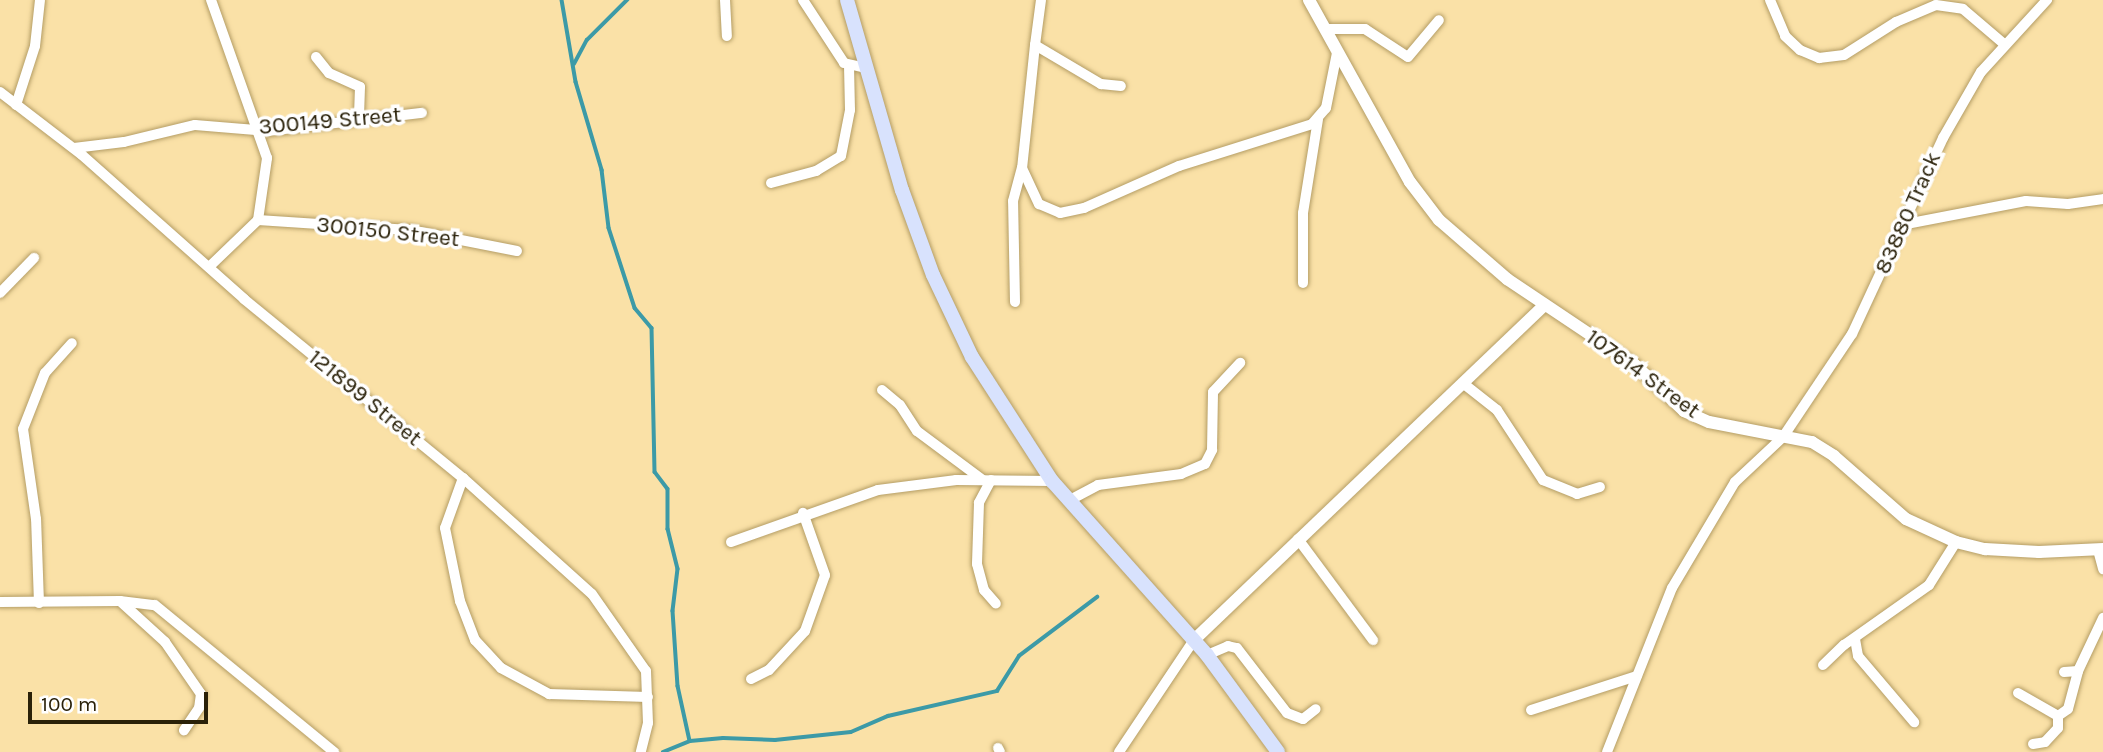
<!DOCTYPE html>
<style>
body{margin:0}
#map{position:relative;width:2103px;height:752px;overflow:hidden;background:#fae1a7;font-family:Karla,sans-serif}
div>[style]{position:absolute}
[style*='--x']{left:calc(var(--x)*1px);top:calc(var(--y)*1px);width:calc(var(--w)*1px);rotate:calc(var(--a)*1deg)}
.stream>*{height:3.5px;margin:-1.75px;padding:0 1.75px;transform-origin:1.75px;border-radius:1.75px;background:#3c9aa7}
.roads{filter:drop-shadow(0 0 2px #b49d65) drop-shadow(0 0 2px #b49d65)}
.minor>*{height:10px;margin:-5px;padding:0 5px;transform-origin:5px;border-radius:5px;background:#fff}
.tertiary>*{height:12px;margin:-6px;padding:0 6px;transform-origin:6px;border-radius:6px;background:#fff}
.secondary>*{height:14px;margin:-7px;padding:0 7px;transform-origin:7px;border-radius:7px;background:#d8e2fd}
span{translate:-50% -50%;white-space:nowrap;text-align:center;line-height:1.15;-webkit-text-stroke:7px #fff;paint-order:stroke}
.street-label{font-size:23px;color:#2a2109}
.scale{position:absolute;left:28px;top:692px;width:180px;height:32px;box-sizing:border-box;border:4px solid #2a2109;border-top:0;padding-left:9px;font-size:21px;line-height:24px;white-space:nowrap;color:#2a2109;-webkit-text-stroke:5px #fff;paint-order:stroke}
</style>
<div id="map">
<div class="stream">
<i style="--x:562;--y:0;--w:83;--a:80.3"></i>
<i style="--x:576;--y:82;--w:92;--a:73.5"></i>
<i style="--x:602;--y:170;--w:58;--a:83.1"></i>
<i style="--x:609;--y:228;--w:84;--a:72"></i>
<i style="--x:635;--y:308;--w:26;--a:50"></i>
<i style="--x:652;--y:328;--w:144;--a:88.8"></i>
<i style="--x:655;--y:472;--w:21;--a:53"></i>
<i style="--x:668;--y:489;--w:40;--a:90"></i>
<i style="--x:668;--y:529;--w:41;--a:76"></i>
<i style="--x:678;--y:569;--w:42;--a:96.8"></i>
<i style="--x:673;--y:611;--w:75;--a:86.2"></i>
<i style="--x:678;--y:686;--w:56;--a:77.7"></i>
<i style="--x:574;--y:64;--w:27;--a:-62"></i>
<i style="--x:587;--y:40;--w:57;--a:-45"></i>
<i style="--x:663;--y:752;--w:29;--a:-22"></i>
<i style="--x:690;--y:741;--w:33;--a:-5"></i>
<i style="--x:723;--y:738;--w:52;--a:2.2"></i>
<i style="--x:775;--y:740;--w:76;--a:-6"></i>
<i style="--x:851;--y:732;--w:40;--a:-23.4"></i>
<i style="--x:888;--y:716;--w:112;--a:-12.9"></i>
<i style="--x:997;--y:691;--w:41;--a:-57.8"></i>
<i style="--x:1019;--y:656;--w:98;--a:-37.1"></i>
</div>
<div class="roads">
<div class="minor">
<i style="--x:725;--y:0;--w:36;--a:87"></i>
<i style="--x:803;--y:0;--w:75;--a:56.9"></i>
<i style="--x:844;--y:63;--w:23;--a:13"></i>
<i style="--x:1041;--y:0;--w:45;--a:97.6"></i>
<i style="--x:1035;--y:45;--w:77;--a:30.6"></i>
<i style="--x:1101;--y:84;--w:20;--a:6"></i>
<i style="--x:1770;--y:0;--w:39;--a:67"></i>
<i style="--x:1785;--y:36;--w:21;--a:43"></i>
<i style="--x:1800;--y:50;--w:21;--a:23"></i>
<i style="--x:1819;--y:58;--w:25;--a:-7"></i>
<i style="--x:1844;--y:55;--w:62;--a:-32.4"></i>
<i style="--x:1896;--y:22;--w:43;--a:-23"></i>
<i style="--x:1936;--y:5;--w:27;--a:8"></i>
<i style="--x:1963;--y:9;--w:54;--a:40.5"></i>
<i style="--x:1326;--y:29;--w:39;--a:0"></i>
<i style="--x:1365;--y:29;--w:51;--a:33.1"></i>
<i style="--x:1408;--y:57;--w:48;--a:-50"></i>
<i style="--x:1035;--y:45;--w:124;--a:96"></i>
<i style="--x:1022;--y:168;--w:40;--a:65"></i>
<i style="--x:1039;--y:204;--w:23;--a:23"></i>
<i style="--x:1060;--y:213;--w:25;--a:-12"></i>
<i style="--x:1084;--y:208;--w:104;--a:-23.9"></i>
<i style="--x:1179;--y:166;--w:139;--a:-17.5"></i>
<i style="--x:1312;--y:124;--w:21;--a:-49"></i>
<i style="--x:1326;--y:108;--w:56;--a:-78.7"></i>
<i style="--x:316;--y:57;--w:21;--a:51"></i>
<i style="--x:329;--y:73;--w:34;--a:24"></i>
<i style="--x:360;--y:87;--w:33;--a:92"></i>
<i style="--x:0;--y:92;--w:103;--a:37.5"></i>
<i style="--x:82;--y:155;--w:217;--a:41.6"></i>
<i style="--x:244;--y:299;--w:283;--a:39.3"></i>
<i style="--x:463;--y:478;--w:173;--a:42"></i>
<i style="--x:592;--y:594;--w:94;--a:55"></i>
<i style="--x:646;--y:671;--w:52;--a:87.8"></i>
<i style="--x:648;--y:723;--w:30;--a:104"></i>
<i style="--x:16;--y:105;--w:62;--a:-72.1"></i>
<i style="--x:35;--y:46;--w:46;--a:-83.8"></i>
<i style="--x:74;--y:148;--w:50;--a:-6.8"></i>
<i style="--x:124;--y:142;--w:73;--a:-13.5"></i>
<i style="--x:195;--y:125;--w:73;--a:4.7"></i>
<i style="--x:268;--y:131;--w:155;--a:-6.7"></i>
<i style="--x:771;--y:183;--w:47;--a:-14.9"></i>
<i style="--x:816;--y:171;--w:29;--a:-31"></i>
<i style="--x:841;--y:156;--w:47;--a:-78.9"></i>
<i style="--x:850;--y:110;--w:44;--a:-91.3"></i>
<i style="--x:258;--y:220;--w:152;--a:3.8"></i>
<i style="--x:410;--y:230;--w:109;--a:11.1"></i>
<i style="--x:1901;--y:225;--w:127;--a:-10.9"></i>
<i style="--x:2026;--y:201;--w:42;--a:4.1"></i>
<i style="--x:2068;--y:204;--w:35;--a:-8"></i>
<i style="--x:209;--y:267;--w:68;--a:-43.8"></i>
<i style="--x:258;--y:220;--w:63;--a:-81.7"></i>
<i style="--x:267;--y:158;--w:168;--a:-109.5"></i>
<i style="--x:1303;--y:283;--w:70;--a:-90"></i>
<i style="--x:1303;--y:213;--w:95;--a:-80.9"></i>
<i style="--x:0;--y:293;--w:49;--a:-45.8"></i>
<i style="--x:1015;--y:302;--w:101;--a:-91.1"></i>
<i style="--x:1013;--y:201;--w:34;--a:-75"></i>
<i style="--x:1464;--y:384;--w:42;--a:38.2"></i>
<i style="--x:1497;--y:410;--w:84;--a:56.7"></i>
<i style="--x:1543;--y:480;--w:37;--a:22"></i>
<i style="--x:1577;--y:494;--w:24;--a:-17"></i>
<i style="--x:882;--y:390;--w:23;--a:40"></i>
<i style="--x:900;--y:405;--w:31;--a:57"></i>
<i style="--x:917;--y:431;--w:82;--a:36.6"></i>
<i style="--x:463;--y:478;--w:53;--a:109.8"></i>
<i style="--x:445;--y:528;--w:75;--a:78.4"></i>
<i style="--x:460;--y:601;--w:42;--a:69"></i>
<i style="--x:475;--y:640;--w:38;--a:47"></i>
<i style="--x:501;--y:668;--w:55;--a:28.4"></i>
<i style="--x:549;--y:694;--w:99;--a:1.7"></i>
<i style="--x:991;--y:480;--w:26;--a:118"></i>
<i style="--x:979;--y:503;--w:61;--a:91.9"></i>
<i style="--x:977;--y:564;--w:27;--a:75"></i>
<i style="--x:984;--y:590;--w:18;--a:49"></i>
<i style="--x:1070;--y:500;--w:32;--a:-28"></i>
<i style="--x:1098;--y:485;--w:84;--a:-7.5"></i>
<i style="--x:1181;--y:474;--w:26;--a:-23"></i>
<i style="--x:1205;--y:464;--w:16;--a:-63"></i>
<i style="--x:1212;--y:450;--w:58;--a:-89"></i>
<i style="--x:1213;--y:392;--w:40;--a:-47"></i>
<i style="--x:1298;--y:539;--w:126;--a:53.4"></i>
<i style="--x:731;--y:542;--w:156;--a:-19.5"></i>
<i style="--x:878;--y:490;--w:79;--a:-7.3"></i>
<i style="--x:956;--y:480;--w:96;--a:0.6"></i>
<i style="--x:2098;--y:550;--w:20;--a:75"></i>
<i style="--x:120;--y:601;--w:61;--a:42.3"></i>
<i style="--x:165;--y:642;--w:63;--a:55.3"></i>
<i style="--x:201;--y:694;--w:14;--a:98"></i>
<i style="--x:199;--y:708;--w:27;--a:124"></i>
<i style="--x:0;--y:602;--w:120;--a:-0.5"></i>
<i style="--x:120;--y:601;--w:35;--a:7"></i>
<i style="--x:155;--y:605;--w:232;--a:39.4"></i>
<i style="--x:39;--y:603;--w:84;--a:-92"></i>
<i style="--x:36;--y:519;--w:91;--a:-98.2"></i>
<i style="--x:23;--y:429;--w:60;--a:-68.6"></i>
<i style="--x:45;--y:373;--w:40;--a:-48"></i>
<i style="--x:1855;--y:639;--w:17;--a:80"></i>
<i style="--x:1858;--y:656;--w:87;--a:49.7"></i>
<i style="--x:1207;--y:655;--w:23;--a:-23"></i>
<i style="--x:1228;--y:646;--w:9;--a:13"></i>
<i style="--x:1237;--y:648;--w:82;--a:52.4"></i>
<i style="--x:1287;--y:713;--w:17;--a:21"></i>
<i style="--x:1303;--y:719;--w:16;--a:-38"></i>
<i style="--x:1823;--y:665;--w:29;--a:-44"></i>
<i style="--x:1844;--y:645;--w:104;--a:-35.2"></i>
<i style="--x:1929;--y:585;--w:51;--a:-57.9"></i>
<i style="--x:2064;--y:672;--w:14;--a:-4"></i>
<i style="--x:2078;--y:671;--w:59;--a:-64.7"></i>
<i style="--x:751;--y:679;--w:20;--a:-27"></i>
<i style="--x:769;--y:670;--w:53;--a:-47.3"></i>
<i style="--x:805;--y:631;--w:59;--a:-70.3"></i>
<i style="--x:825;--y:575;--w:66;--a:-109.5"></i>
<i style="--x:2018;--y:693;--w:46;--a:29.9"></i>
<i style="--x:2058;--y:716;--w:12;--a:-35"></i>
<i style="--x:2068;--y:709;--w:39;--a:-75"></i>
<i style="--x:1531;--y:710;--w:111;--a:-17.8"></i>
<i style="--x:2033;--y:744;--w:12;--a:-9"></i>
<i style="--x:2045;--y:742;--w:19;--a:-47"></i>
<i style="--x:2058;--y:728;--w:12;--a:-90"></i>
<i style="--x:998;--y:748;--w:4;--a:63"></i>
<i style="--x:1119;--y:752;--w:135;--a:-56.2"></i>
<i style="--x:1607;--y:752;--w:176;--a:-68.4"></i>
<i style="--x:1672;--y:588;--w:123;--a:-59.3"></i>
<i style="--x:1735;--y:482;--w:66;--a:-43.2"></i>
<i style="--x:1783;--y:437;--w:124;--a:-56.2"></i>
<i style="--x:1852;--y:334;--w:216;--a:-65.1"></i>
<i style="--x:1943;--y:138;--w:76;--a:-60.1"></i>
<i style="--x:1981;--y:72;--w:98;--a:-47.5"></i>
</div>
<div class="tertiary">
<i style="--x:1309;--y:0;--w:208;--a:61"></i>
<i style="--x:1410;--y:182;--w:48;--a:52.7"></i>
<i style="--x:1439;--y:220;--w:90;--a:40.9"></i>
<i style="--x:1507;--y:279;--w:153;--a:33.8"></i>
<i style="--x:1634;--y:364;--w:69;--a:43.2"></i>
<i style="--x:1684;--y:411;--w:27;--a:24"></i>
<i style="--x:1709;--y:422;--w:105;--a:11"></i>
<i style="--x:1812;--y:442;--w:26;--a:32"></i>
<i style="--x:1834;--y:456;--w:96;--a:41.2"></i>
<i style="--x:1906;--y:519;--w:55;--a:24.7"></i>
<i style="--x:1956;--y:542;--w:30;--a:14"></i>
<i style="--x:1985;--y:549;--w:54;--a:3.2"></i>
<i style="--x:2039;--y:552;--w:64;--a:-2.7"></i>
<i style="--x:1194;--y:640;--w:485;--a:-43.7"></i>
</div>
<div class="secondary">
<i style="--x:847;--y:0;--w:198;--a:73.9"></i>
<i style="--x:902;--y:190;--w:90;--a:70"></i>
<i style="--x:933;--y:275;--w:91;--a:64.6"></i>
<i style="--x:972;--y:357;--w:148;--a:57.2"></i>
<i style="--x:1052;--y:481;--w:233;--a:48.3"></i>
<i style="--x:1207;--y:655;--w:120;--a:53.8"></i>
</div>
</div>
<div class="street-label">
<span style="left:330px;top:121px;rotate:-5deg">300149 Street</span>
<span style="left:1908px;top:213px;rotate:-66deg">83880 Track</span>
<span style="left:388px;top:232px;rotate:6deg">300150 Street</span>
<span style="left:1643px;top:374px;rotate:36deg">107614 Street</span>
<span style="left:365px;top:398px;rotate:39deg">121899 Street</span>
</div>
<div class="scale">100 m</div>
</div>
